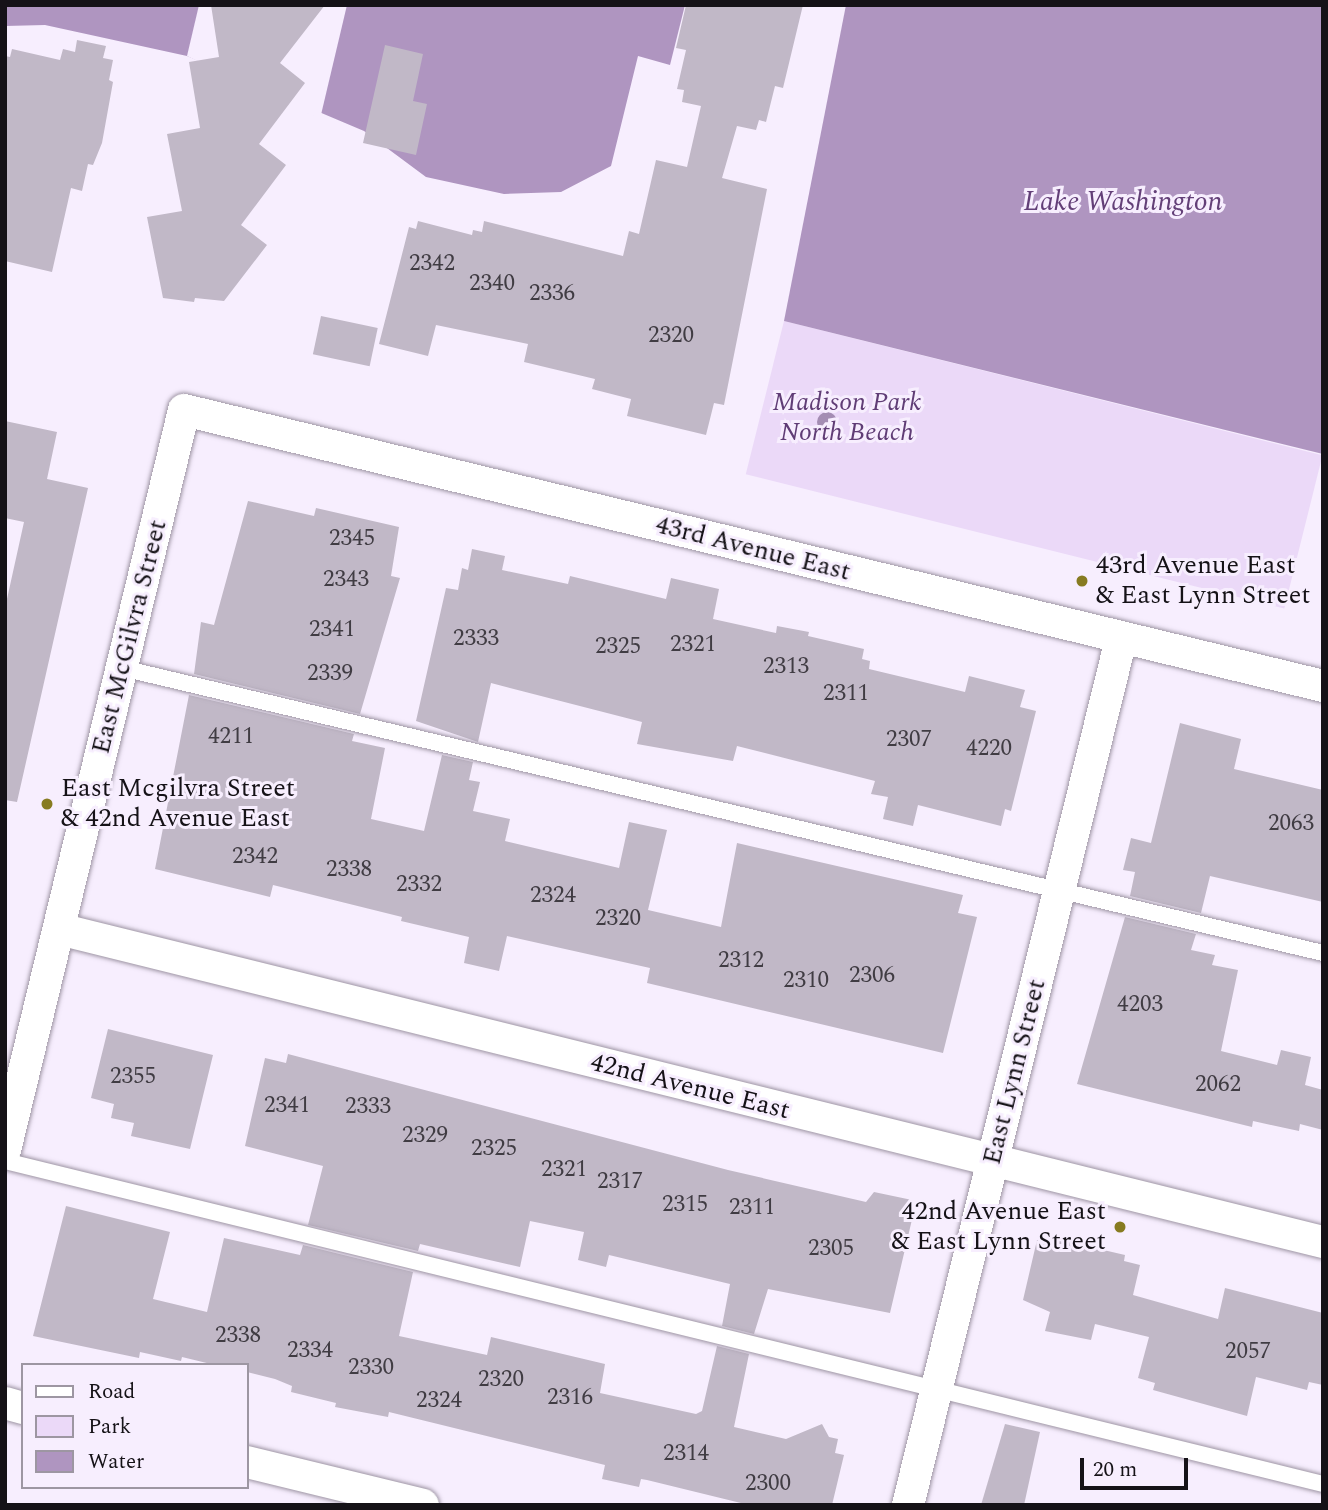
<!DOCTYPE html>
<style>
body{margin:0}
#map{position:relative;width:1328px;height:1510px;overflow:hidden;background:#f7eefe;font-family:Spectral,serif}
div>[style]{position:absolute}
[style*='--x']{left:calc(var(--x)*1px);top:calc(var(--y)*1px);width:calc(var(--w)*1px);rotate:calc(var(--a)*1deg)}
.green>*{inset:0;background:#ebd9f8;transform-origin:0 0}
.water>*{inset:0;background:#af95c0}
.pier>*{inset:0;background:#f7eefe}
.building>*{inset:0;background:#c1b8c7;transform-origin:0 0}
.roads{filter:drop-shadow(0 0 2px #9e95a4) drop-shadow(0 0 2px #9e95a4)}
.service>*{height:16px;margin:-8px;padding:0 8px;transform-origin:8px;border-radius:8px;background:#fff}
.minor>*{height:32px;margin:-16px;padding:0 16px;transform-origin:16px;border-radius:16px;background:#fff}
.trees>*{width:20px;height:20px;margin:-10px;border-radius:50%;background:#a48db3}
.dots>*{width:19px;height:19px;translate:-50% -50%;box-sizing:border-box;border:4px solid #f7eefe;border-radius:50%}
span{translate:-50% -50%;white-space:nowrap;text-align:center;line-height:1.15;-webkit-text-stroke:6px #f7eefe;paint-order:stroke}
.number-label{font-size:23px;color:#403c43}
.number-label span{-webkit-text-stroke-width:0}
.park-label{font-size:26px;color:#603d76;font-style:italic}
.street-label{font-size:26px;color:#151217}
.poi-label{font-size:26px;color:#151217}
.left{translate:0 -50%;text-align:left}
.right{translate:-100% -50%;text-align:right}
.water-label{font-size:28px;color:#633f78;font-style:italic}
.frame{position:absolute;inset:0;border:7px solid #151217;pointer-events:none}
.legend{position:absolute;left:21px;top:1363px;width:228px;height:126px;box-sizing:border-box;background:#f7eefe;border:2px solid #9d96a2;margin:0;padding:9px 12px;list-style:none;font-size:21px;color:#151217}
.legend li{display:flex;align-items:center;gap:14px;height:35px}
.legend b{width:35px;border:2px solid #9d96a2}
.scale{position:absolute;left:1080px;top:1458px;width:108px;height:32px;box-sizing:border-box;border:4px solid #151217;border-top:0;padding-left:9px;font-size:21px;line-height:24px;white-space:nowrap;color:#151217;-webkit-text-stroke:5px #f7eefe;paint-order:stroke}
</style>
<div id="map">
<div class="green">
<i style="left:784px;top:321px;width:555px;height:158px;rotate:14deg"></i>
</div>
<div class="water">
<i style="clip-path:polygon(5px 5px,685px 5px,670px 65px,638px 56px,611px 166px,561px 192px,504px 194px,426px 177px,364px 131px,187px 56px,45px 25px,5px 26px)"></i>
<i style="clip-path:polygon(846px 5px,1323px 5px,1323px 454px,784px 321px)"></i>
</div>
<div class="pier">
<i style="clip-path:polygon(199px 5px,347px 5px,320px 119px,187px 56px)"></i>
</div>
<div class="building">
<i style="clip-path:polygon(211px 5px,325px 5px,280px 63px,305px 83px,259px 144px,286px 165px,241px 225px,267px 245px,224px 301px,195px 298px,194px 302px,163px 298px,147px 217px,182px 211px,167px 134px,200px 128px,189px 62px,219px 57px)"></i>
<i style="clip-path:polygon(686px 5px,803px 5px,783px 88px,775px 86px,766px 122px,759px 120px,756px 130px,737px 126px,722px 178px,767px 189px,724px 405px,714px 403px,706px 435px,627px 416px,631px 399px,592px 389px,595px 379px,524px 362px,528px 344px,436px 325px,428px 356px,379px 344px,409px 227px,416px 229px,418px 221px,472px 235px,473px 230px,482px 232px,484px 221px,623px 256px,629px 231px,639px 234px,656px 160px,687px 167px,701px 106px,682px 102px,684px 90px,677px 89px,686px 50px,676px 48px)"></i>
<i style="clip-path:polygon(77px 40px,106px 46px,103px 58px,113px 60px,109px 80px,113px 82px,102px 143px,93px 165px,88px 164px,82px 191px,71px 188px,52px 272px,5px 261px,5px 56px,10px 57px,12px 49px,60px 60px,63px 49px,75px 52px)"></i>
<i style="clip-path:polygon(385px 45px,423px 54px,413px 101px,427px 104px,416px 155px,363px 143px)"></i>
<i style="left:321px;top:316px;width:58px;height:39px;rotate:12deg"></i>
<i style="clip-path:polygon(5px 421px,57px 432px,47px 479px,88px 488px,17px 802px,5px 800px,5px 608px,24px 522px,5px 518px)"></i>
<i style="clip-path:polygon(248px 501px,314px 516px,316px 508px,399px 527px,391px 576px,400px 578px,360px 714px,194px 674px,201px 622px,214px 625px)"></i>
<i style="clip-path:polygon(472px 549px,505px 556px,502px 570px,568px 584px,570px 576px,666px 599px,671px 578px,719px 589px,713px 619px,776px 633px,777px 626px,809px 632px,808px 636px,864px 649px,862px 659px,870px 661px,869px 669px,965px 692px,969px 676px,1025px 690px,1020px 707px,1036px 711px,1011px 811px,1005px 809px,1001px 826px,918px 805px,913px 826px,883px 819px,888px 797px,871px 794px,875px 781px,737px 746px,733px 761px,637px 744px,642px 722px,491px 683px,478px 742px,416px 721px,446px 588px,458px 590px,462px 568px,468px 570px)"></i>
<i style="clip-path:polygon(189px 695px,354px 734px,352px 741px,385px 748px,371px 819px,424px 831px,442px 755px,473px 762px,469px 780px,480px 782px,473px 811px,510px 819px,505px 841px,619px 868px,629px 822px,667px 830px,648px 910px,721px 927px,737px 843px,963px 895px,958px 913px,977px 917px,943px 1053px,647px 983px,650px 968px,507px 936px,499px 971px,464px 963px,469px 937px,401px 921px,402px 917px,273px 885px,270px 897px,155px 869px)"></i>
<i style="clip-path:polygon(1180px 723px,1241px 739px,1234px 769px,1323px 790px,1323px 902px,1210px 876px,1201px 913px,1130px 896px,1135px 872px,1123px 870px,1131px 838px,1151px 843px)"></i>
<i style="clip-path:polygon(1125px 917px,1196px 934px,1191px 950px,1215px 955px,1212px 965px,1238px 970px,1221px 1051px,1277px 1065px,1281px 1050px,1311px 1057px,1305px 1085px,1323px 1090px,1323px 1130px,1300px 1124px,1299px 1131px,1253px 1121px,1252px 1127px,1077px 1084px)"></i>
<i style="clip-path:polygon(108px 1029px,213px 1055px,190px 1149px,131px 1136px,134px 1123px,111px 1118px,114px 1104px,91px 1098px)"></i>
<i style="clip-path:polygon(288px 1054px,728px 1170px,866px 1202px,874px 1192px,912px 1200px,910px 1210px,914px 1211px,890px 1313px,768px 1289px,754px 1334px,722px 1326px,730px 1284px,609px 1255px,606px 1267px,578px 1260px,584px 1232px,530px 1221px,520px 1267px,420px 1244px,418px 1251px,308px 1225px,323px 1166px,245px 1146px,265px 1058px,286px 1063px)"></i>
<i style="clip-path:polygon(66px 1206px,170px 1232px,153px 1299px,207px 1312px,224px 1238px,300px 1255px,303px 1245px,413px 1272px,399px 1336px,487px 1355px,491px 1337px,605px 1364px,600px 1393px,696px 1414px,702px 1411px,717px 1346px,749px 1354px,734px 1427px,786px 1439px,822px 1424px,829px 1437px,838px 1439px,835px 1453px,844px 1455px,832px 1505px,749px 1505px,647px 1480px,641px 1479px,639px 1487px,602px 1479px,605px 1465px,389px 1412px,388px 1417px,335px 1407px,336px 1403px,291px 1392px,292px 1386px,275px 1379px,247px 1372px,247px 1365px,215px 1365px,182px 1357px,181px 1361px,140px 1352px,139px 1358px,33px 1336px)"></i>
<i style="clip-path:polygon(1056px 1239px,1125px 1255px,1124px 1261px,1140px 1265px,1133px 1295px,1218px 1319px,1225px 1288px,1323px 1313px,1323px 1385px,1309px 1382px,1307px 1390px,1256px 1377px,1247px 1416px,1153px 1390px,1155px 1383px,1138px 1378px,1149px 1337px,1095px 1324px,1091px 1340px,1045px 1331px,1050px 1312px,1023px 1300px,1037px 1240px,1054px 1244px)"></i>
<i style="clip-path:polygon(1005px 1424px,1040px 1432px,1024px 1505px,981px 1505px)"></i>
</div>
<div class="roads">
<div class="service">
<i style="--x:122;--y:668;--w:1234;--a:13.35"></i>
<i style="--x:5;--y:1161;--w:1357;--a:13.77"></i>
</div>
<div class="minor">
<i style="--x:59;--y:929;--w:1302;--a:13.91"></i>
<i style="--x:5;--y:1150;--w:761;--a:-76.4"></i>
<i style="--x:184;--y:410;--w:1172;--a:13.62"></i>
<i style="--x:5;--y:1403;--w:19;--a:16"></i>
<i style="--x:247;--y:1462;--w:181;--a:13.7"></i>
<i style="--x:908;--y:1505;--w:892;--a:-76.18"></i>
</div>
</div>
<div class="trees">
<i style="left:827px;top:422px"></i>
</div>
<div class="dots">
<i style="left:1082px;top:581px;background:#877b21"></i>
<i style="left:47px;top:804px;background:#877b21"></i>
<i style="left:1120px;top:1227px;background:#877b21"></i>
</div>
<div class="number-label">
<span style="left:432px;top:264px">2342</span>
<span style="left:492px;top:284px">2340</span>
<span style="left:552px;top:294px">2336</span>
<span style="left:671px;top:336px">2320</span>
<span style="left:352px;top:539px">2345</span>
<span style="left:346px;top:580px">2343</span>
<span style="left:332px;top:630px">2341</span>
<span style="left:476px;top:639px">2333</span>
<span style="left:693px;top:645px">2321</span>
<span style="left:618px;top:647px">2325</span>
<span style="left:786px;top:667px">2313</span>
<span style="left:330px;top:674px">2339</span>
<span style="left:846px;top:694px">2311</span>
<span style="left:231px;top:737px">4211</span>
<span style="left:909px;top:740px">2307</span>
<span style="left:989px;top:749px">4220</span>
<span style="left:1291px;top:824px">2063</span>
<span style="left:255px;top:857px">2342</span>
<span style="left:349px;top:870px">2338</span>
<span style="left:419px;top:885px">2332</span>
<span style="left:553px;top:896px">2324</span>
<span style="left:618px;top:919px">2320</span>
<span style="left:741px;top:961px">2312</span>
<span style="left:872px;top:976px">2306</span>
<span style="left:806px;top:981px">2310</span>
<span style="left:1140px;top:1005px">4203</span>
<span style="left:133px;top:1077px">2355</span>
<span style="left:1218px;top:1085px">2062</span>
<span style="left:287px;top:1106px">2341</span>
<span style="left:368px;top:1107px">2333</span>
<span style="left:425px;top:1136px">2329</span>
<span style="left:494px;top:1149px">2325</span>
<span style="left:564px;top:1170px">2321</span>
<span style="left:620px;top:1182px">2317</span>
<span style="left:685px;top:1205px">2315</span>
<span style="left:752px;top:1208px">2311</span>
<span style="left:831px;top:1249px">2305</span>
<span style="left:238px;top:1336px">2338</span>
<span style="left:310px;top:1351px">2334</span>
<span style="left:1248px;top:1352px">2057</span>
<span style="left:371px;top:1368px">2330</span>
<span style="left:501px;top:1380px">2320</span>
<span style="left:570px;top:1398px">2316</span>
<span style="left:439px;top:1401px">2324</span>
<span style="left:686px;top:1454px">2314</span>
<span style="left:768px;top:1484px">2300</span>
</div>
<div class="park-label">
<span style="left:847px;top:418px">Madison Park<br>North Beach</span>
</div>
<div class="street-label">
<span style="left:753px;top:549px;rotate:14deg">43rd Avenue East</span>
<span style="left:130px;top:637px;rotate:-76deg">East McGilvra Street</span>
<span style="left:1015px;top:1072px;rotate:-76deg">East Lynn Street</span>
<span style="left:690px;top:1087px;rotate:14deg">42nd Avenue East</span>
</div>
<div class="poi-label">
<span class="left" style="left:1096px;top:581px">43rd Avenue East<br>&amp; East Lynn Street</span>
<span class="left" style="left:61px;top:804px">East Mcgilvra Street<br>&amp; 42nd Avenue East</span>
<span class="right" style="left:1106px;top:1227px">42nd Avenue East<br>&amp; East Lynn Street</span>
</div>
<div class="water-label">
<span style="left:1123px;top:202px">Lake Washington</span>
</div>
<div class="frame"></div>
<ul class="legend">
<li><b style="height:9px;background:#fff"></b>Road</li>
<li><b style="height:19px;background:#ebd9f8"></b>Park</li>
<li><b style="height:19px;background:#af95c0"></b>Water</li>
</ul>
<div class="scale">20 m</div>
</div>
